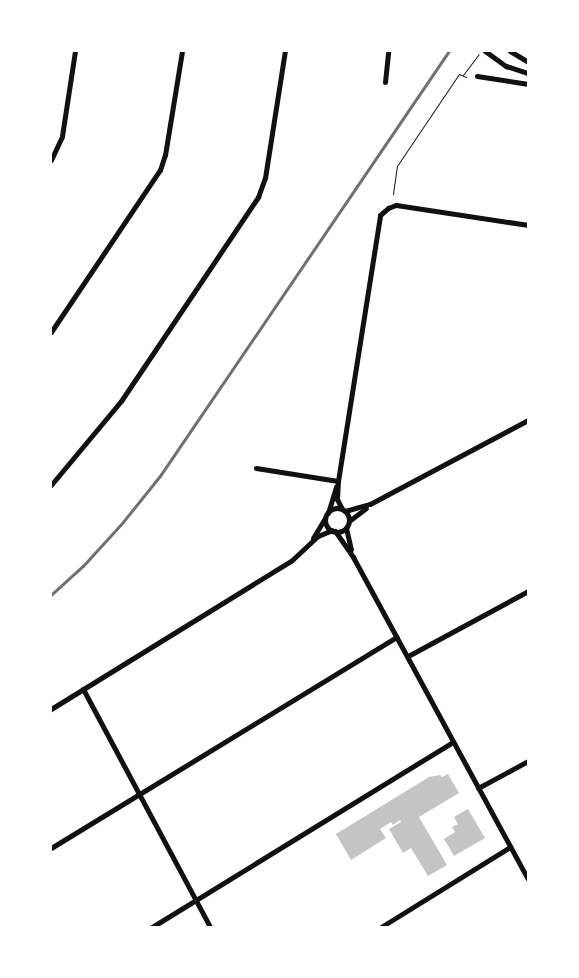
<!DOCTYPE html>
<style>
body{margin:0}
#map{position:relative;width:579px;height:978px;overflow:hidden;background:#fff;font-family:Poppins,sans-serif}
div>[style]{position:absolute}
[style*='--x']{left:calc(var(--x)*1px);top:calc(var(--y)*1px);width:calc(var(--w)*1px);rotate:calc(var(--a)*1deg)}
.building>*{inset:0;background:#c4c4c4}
.path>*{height:1px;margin:-0.5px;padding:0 0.5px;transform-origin:0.5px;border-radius:0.5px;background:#111}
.minor>*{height:5px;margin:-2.5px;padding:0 2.5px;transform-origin:2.5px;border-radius:2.5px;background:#111}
.minor>.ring{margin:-2.5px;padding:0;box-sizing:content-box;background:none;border:5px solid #111;border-radius:50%}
.rail>*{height:2.5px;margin:-1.25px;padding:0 1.25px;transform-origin:1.25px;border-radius:1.25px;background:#707070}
span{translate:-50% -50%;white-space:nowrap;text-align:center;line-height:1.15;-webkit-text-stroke:4px #fff;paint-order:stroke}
.frame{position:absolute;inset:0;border:52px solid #fff;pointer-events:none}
</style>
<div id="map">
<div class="building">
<i style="clip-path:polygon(448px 774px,459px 793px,419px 817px,447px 865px,428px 876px,411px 848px,403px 853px,389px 829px,401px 822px,400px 820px,393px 825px,391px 822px,380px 829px,386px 838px,351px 860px,336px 834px,429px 777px,440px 775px,442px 777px)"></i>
<i style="clip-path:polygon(468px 809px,485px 838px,454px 856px,444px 839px,455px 832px,452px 827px,458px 824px,454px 817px)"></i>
</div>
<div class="path">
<i style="--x:463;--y:75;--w:26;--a:-53"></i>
<i style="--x:393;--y:194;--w:28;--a:-82"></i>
<i style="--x:397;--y:166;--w:7;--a:-56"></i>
<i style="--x:401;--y:160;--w:104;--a:-56"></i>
<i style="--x:459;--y:74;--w:8;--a:23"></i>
</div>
<div class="minor">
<i style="--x:485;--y:51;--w:26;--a:36"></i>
<i style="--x:506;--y:66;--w:23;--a:18"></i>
<i style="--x:510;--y:51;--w:21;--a:31"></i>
<i style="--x:477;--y:76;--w:52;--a:8.9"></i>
<i style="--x:385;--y:82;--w:31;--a:-84"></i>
<i style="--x:51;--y:160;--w:26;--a:-65"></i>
<i style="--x:62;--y:136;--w:86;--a:-81.3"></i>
<i style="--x:51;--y:332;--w:195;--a:-56.1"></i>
<i style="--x:160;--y:170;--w:16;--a:-72"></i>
<i style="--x:165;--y:155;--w:105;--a:-80.7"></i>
<i style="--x:256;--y:468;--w:83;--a:9"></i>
<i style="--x:51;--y:485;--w:109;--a:-50.2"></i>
<i style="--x:121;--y:401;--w:246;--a:-56.1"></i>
<i style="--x:258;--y:197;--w:20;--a:-70"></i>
<i style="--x:265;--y:178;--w:129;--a:-81.1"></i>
<i class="ring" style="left:325px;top:508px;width:19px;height:19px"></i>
<i style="--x:342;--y:509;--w:11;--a:-117"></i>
<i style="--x:337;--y:499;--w:18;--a:-87"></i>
<i style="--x:338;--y:481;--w:269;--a:-81"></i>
<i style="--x:380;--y:215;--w:11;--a:-41"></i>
<i style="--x:388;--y:208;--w:9;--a:-21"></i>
<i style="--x:396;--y:205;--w:134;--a:8.6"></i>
<i style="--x:345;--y:511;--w:26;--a:-16"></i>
<i style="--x:370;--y:504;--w:179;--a:-28"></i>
<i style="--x:328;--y:513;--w:28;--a:-73"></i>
<i style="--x:349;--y:521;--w:21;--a:-37"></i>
<i style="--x:346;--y:528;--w:22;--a:77"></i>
<i style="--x:335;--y:531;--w:32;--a:55"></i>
<i style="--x:353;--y:557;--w:366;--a:61.5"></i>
<i style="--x:313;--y:538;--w:23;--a:-59"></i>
<i style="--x:408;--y:656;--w:136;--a:-28.4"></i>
<i style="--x:83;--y:689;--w:270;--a:61.9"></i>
<i style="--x:51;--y:709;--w:282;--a:-31.7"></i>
<i style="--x:291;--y:561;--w:37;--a:-43"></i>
<i style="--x:318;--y:536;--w:15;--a:-23"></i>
<i style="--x:478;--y:788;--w:57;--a:-28.4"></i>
<i style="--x:51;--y:848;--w:405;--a:-31.4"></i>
<i style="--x:152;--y:927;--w:353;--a:-31.6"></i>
<i style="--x:381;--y:927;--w:152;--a:-31.8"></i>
</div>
<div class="rail">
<i style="--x:51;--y:595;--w:43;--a:-42.2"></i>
<i style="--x:83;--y:566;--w:59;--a:-47.7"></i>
<i style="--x:123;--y:522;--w:59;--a:-51.2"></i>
<i style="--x:160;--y:476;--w:514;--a:-55.78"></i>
</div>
<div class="frame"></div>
</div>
